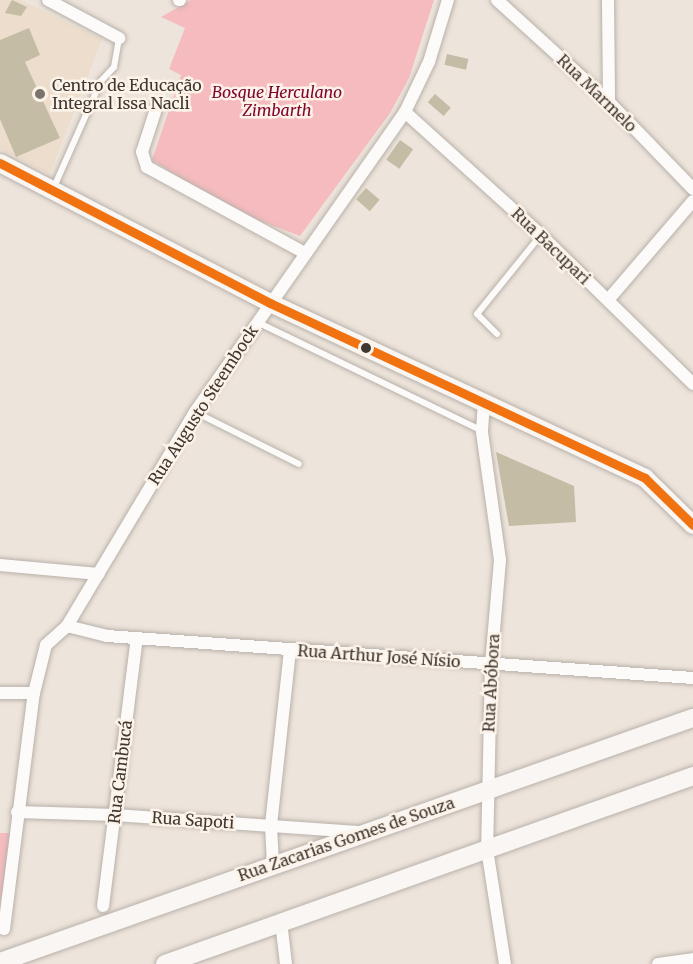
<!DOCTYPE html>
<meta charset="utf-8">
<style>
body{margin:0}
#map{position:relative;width:693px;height:964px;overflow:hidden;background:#ede4db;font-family:Merriweather,serif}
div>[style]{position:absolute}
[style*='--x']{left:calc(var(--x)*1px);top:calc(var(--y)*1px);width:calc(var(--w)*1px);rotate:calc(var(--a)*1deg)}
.built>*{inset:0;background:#edddcd}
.green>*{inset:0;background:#f5bbbe}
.building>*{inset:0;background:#c4bca5;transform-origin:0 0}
.roads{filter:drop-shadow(0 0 2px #b8b1aa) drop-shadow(0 0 2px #b8b1aa)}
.service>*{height:6px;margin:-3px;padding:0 3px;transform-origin:3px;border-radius:3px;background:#fcfbfa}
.minor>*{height:12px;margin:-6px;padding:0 6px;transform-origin:6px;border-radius:6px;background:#fcfbfa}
.secondary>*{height:18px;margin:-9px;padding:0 9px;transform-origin:9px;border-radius:9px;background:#f9f6f4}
.bus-1>*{height:9px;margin:-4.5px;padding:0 4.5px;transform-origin:4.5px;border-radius:4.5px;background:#f17210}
.dots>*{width:16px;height:16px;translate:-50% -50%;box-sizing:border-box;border:3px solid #fdf3e9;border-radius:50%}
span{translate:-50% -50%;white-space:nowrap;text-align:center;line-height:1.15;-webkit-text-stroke:5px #fdf3e9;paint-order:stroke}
.poi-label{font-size:16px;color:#3e3832}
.left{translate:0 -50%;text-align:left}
.park-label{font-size:16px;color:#80052f;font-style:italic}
.street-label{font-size:16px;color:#3e3832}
</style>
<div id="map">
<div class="built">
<i style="clip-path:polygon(0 0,20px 0,102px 39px,50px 174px,0 149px)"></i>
</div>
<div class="green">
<i style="clip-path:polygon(191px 0,434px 0,409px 78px,390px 113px,300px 236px,232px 210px,152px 160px,181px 75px,169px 69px,185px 28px,161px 17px)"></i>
<i style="clip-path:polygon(0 833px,11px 833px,0 905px)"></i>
</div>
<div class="building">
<i style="clip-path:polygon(12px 0,27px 7px,21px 16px,5px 13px)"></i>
<i style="clip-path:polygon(29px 28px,40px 55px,25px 62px,60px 138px,16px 157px,0 119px,0 40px)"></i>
<i style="left:447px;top:54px;width:22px;height:11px;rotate:13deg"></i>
<i style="left:435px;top:94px;width:21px;height:11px;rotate:41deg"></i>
<i style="left:400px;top:140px;width:16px;height:24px;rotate:35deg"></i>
<i style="left:366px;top:188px;width:18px;height:15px;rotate:41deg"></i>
<i style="clip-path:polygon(496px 452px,574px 486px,576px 522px,509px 526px)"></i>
</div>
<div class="roads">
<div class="service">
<i style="--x:54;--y:187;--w:116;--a:-66.1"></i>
<i style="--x:101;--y:81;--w:19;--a:-47"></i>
<i style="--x:114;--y:67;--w:29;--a:-80"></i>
<i style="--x:257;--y:322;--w:250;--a:25.8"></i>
<i style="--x:497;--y:334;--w:28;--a:-135"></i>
<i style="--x:477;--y:314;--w:102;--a:-51"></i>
<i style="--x:195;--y:412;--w:116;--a:26.6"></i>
</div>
<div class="minor">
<i style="--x:48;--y:0;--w:81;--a:28.2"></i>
<i style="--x:179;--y:0;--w:1;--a:0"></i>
<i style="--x:497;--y:0;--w:151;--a:42.3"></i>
<i style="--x:609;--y:102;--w:121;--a:46"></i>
<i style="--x:608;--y:0;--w:102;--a:89.4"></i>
<i style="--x:156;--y:109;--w:45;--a:108"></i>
<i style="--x:142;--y:152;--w:16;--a:72"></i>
<i style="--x:147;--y:167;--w:180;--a:28.6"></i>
<i style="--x:405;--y:112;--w:183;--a:42.1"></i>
<i style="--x:541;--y:235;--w:213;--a:44.4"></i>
<i style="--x:608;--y:300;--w:130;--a:-49.4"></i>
<i style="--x:484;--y:402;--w:30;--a:94"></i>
<i style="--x:482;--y:432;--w:129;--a:82"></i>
<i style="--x:500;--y:560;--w:104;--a:94.9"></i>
<i style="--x:491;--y:664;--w:185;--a:91.2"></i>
<i style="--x:487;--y:849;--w:116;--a:81.1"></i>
<i style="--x:0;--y:565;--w:99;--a:5.2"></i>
<i style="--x:67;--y:626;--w:41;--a:14"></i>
<i style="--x:107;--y:636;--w:588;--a:4.1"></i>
<i style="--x:0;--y:693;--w:34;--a:0"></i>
<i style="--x:17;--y:812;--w:98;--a:1.8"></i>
<i style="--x:115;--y:815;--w:243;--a:4"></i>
<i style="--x:273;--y:865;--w:40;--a:-92.9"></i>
<i style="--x:271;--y:825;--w:176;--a:-83.8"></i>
<i style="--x:103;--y:906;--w:270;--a:-82.8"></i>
<i style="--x:281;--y:922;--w:42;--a:83.2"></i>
<i style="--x:4;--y:929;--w:238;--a:-82.8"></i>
<i style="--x:34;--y:693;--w:49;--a:-76"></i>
<i style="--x:46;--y:645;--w:28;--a:-42"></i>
<i style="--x:67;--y:626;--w:249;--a:-59.1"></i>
<i style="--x:195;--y:412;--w:366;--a:-55"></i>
<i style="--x:405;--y:112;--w:55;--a:-64.4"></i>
<i style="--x:429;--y:62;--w:65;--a:-73"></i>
<i style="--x:658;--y:964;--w:35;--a:-8"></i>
</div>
<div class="secondary">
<i style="--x:0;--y:163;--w:304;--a:27.4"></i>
<i style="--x:270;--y:303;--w:414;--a:25"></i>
<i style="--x:645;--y:478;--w:67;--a:44.4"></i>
<i style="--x:0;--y:962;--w:735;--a:-19.4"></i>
<i style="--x:165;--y:964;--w:560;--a:-19.6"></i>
</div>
</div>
<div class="bus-1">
<i style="--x:0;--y:163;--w:304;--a:27.4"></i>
<i style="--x:270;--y:303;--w:414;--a:25"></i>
<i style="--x:645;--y:478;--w:67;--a:44.4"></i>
</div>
<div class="dots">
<i style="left:40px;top:94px;background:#7b746d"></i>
<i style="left:366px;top:348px;background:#3e3832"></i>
</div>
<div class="poi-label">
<span class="left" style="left:52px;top:94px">Centro de Educação<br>Integral Issa Nacli</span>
</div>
<div class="park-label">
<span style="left:277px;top:101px">Bosque Herculano<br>Zimbarth</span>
</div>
<div class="street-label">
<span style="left:597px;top:93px;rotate:44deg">Rua Marmelo</span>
<span style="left:551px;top:246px;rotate:44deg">Rua Bacupari</span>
<span style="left:203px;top:405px;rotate:-57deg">Rua Augusto Steembock</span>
<span style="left:379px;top:656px;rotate:4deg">Rua Arthur José Nísio</span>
<span style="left:491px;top:683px;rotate:-87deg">Rua Abóbora</span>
<span style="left:120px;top:772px;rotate:-83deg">Rua Cambucá</span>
<span style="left:193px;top:820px;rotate:4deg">Rua Sapoti</span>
<span style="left:346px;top:839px;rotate:-19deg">Rua Zacarias Gomes de Souza</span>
</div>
</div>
